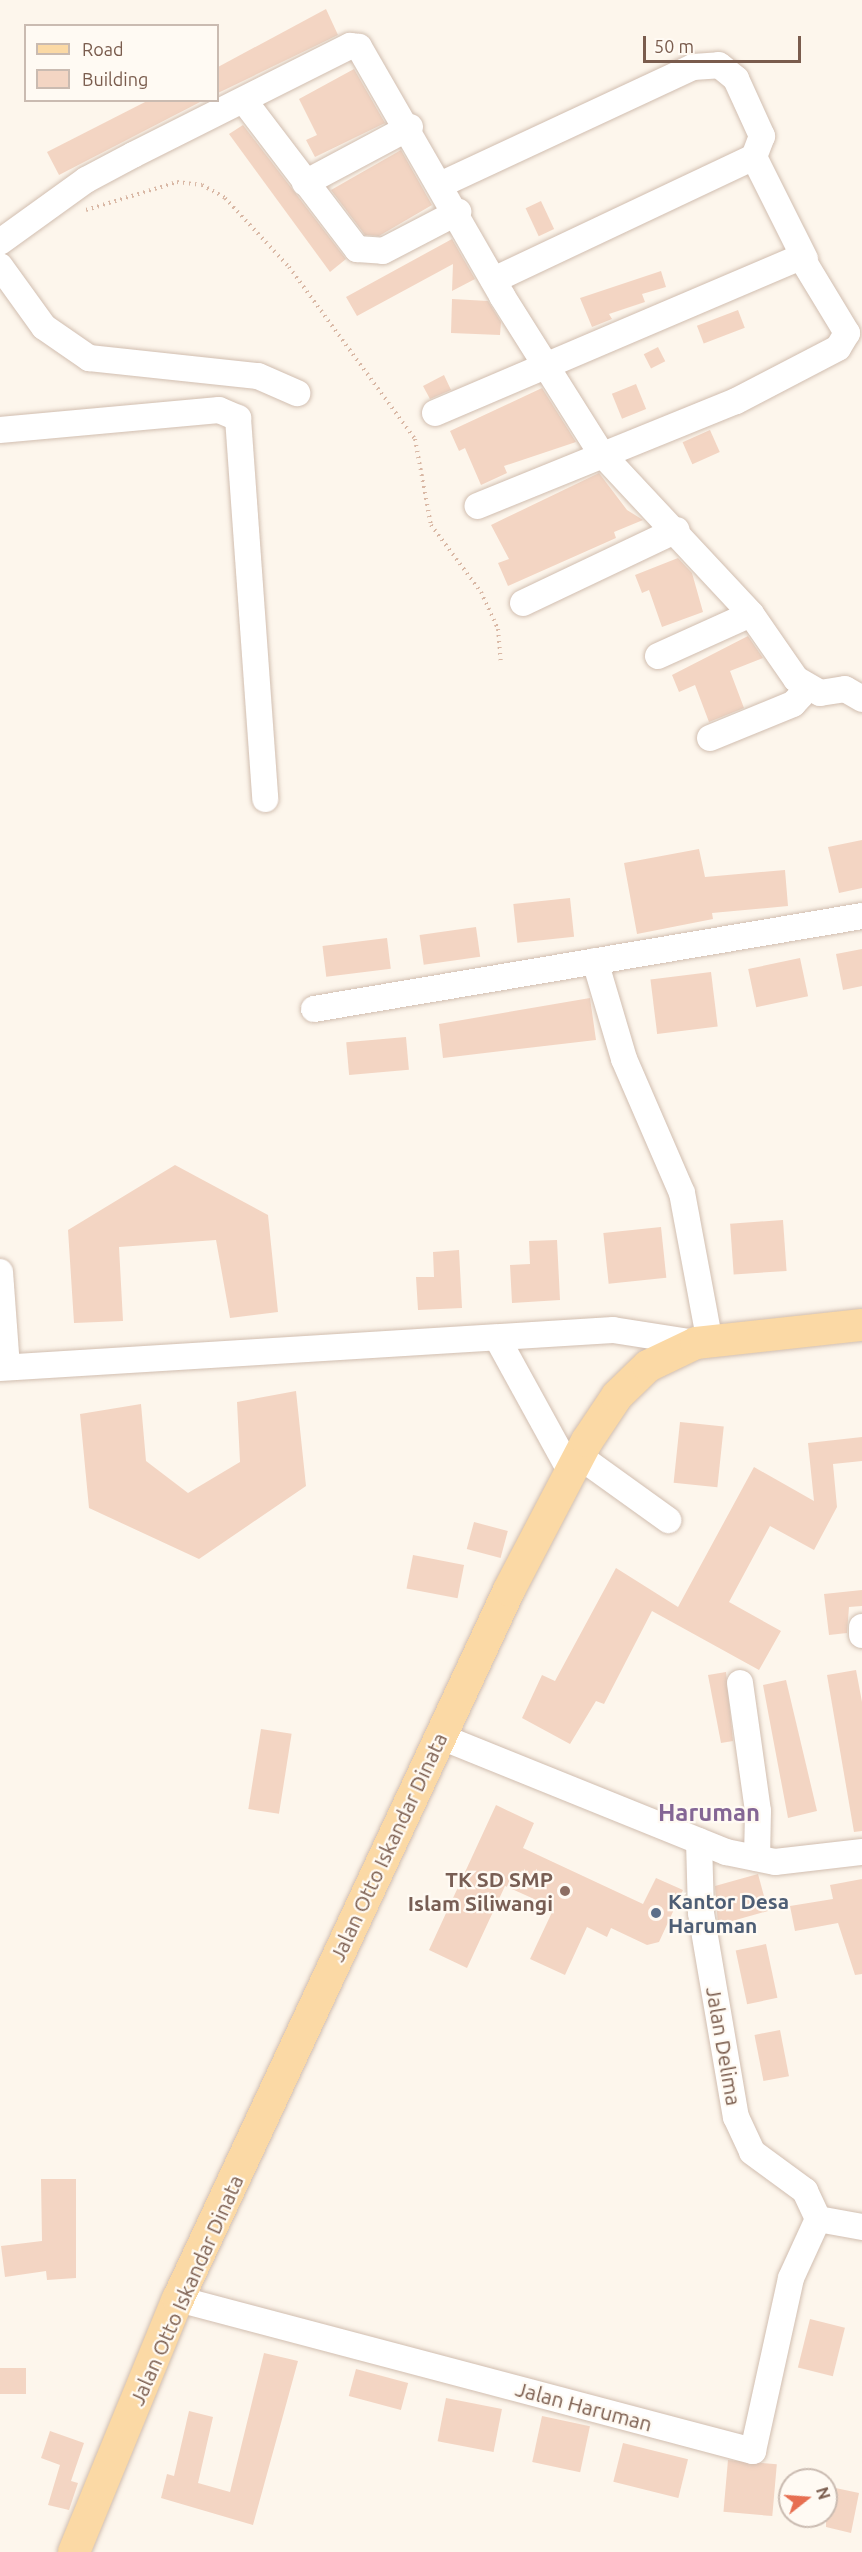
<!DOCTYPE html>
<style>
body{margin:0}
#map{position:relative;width:862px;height:2552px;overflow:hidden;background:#fdf6ec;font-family:Ubuntu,sans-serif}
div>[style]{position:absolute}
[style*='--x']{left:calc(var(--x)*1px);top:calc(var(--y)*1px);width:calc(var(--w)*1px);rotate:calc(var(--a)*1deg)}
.building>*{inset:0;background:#f3d5c3;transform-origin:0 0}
.path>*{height:4px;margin-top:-2px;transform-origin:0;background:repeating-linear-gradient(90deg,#d9b8a5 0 1.5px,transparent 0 6px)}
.roads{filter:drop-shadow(0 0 2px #d1beb0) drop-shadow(0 0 2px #d1beb0)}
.minor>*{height:26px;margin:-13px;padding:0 13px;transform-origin:13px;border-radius:13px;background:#fff}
.major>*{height:32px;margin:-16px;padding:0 16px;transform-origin:16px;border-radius:16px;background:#fbd9a5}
.dots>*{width:16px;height:16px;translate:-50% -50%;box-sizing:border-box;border:3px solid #fffaf3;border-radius:50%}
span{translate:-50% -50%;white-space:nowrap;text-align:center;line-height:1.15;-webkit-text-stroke:4.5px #fffaf3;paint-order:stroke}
.street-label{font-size:21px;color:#7a5c4d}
.education-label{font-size:21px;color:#785e54;font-weight:700}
.right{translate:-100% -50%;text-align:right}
.service-label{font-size:21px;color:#4e5e75;font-weight:700}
.left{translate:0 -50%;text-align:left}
.quarter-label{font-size:24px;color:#846695;font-weight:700}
.legend{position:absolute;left:24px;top:24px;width:195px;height:78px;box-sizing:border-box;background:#fffaf3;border:2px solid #cabbb1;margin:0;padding:8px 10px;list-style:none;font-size:18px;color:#7a5c4d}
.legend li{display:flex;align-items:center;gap:12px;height:30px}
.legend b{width:30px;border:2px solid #cabbb1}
.north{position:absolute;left:778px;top:2468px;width:60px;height:60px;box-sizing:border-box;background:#fffaf3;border:2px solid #cabbb1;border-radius:50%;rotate:73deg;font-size:16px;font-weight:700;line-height:24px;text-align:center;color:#7a5c4d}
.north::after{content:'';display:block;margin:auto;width:21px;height:27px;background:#e76f51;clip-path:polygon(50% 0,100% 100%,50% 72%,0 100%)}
.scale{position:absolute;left:643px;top:36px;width:158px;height:27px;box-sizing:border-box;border:3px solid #7a5c4d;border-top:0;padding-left:8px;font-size:18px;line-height:21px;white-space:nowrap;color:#7a5c4d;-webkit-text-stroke:4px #fffaf3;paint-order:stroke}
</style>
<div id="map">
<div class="building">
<i style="clip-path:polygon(326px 9px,338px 35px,218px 93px,218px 67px)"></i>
<i style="clip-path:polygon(354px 69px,385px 123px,315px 157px,306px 140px,317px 135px,299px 99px)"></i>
<i style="clip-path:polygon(149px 100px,204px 100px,59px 175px,47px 152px)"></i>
<i style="clip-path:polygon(243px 125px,346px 259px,330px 272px,229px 134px)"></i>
<i style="clip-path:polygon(401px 150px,432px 205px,379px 236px,365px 235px,331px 190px)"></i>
<i style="left:541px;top:201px;width:31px;height:17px;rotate:65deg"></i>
<i style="clip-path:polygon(452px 239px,475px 279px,452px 291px,453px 264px,357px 316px,346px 297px)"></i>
<i style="clip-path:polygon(661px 271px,666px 287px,642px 294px,645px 302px,609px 314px,612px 319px,592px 327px,580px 298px)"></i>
<i style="clip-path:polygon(452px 299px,488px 301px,501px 322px,500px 335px,451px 333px)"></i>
<i style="left:738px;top:310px;width:19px;height:44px;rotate:69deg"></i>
<i style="left:658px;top:347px;width:16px;height:16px;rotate:63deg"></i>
<i style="clip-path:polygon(444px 375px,451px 390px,430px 399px,423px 386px)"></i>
<i style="left:636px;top:384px;width:27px;height:26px;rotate:68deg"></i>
<i style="clip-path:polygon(542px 388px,576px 442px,504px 466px,507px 473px,481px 485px,465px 448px,459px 451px,450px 431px)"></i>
<i style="left:710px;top:430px;width:24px;height:30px;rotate:66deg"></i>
<i style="clip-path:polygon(599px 473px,627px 510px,643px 520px,614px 532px,616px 538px,508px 586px,498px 563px,509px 559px,491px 525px)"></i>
<i style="clip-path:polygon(678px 558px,692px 573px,703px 612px,662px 627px,649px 590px,642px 593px,635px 575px)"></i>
<i style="clip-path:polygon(748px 636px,763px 658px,730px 671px,744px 708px,709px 722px,695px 685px,679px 692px,672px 675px)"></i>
<i style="clip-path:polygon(862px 840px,862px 888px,839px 893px,828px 847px)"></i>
<i style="clip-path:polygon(699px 849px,705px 877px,785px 870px,788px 906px,712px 913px,713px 919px,637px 934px,624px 863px)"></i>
<i style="left:570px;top:898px;width:39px;height:57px;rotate:84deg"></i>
<i style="left:476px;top:927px;width:30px;height:57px;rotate:82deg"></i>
<i style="left:387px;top:938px;width:31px;height:65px;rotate:83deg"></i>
<i style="clip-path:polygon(862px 949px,862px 986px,843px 990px,836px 954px)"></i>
<i style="left:800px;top:958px;width:39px;height:53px;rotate:78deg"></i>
<i style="left:711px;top:972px;width:55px;height:61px;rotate:83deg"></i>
<i style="clip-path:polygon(590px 998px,596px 1040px,443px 1058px,439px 1024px)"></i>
<i style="left:406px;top:1037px;width:33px;height:60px;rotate:85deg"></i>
<i style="clip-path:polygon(175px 1165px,268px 1215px,278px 1312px,230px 1318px,216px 1240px,119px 1247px,123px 1321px,74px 1323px,68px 1230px)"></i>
<i style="left:783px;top:1220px;width:51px;height:53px;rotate:86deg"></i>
<i style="left:661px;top:1227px;width:51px;height:58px;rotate:84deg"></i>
<i style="clip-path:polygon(557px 1240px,560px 1300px,512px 1303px,510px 1265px,530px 1264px,529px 1241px)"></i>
<i style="clip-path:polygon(459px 1250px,462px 1308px,418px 1310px,416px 1277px,434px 1277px,433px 1252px)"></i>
<i style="clip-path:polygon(296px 1391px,306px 1486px,199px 1559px,89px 1508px,80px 1414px,141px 1404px,146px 1461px,188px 1493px,240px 1462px,237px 1402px)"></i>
<i style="left:680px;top:1422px;width:44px;height:61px;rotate:6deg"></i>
<i style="clip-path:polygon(862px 1437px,862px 1461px,833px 1464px,837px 1507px,814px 1550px,770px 1526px,729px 1602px,781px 1631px,759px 1670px,652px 1611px,604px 1704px,596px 1701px,570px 1744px,522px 1718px,542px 1675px,555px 1681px,616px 1568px,678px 1607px,754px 1467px,814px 1501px,808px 1443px)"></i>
<i style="left:474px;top:1522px;width:35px;height:28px;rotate:15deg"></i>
<i style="left:413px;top:1555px;width:52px;height:34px;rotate:11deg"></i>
<i style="clip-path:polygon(862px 1590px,862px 1606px,849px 1607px,847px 1633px,829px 1635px,824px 1594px)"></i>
<i style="clip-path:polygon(856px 1670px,862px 1702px,862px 1831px,854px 1832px,827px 1675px)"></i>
<i style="clip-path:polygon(726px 1672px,733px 1741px,721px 1743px,708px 1675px)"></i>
<i style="clip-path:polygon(786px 1680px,817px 1811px,788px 1818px,763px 1685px)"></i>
<i style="left:261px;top:1729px;width:31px;height:81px;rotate:9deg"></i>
<i style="clip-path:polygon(496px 1805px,534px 1823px,523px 1848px,643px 1904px,656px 1878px,683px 1890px,659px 1942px,647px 1945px,611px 1928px,607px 1937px,587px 1927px,565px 1975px,530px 1959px,554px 1908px,505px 1886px,467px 1968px,429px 1950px)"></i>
<i style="clip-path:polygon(758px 1874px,768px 1911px,718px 1925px,715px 1886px)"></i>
<i style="clip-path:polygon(862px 1879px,862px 1974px,855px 1975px,838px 1923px,795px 1931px,790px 1906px,833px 1899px,830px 1885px)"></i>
<i style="left:766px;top:1944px;width:55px;height:31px;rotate:78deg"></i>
<i style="left:780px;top:2030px;width:47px;height:26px;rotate:79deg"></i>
<i style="clip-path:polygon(41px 2179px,76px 2179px,76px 2278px,47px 2280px,46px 2271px,5px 2277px,1px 2246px,42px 2241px)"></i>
<i style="left:810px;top:2319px;width:36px;height:50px;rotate:14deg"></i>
<i style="clip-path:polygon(264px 2353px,298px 2361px,253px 2525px,161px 2498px,167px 2474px,174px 2476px,189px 2411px,213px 2417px,198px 2483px,230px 2492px)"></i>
<i style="left:0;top:2368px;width:26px;height:26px"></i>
<i style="left:356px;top:2369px;width:54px;height:28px;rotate:15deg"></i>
<i style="left:446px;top:2398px;width:57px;height:44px;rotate:11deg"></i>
<i style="left:542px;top:2416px;width:49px;height:47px;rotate:12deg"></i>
<i style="clip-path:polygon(50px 2431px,84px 2443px,71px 2481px,78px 2483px,69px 2510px,48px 2505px,60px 2465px,41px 2458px)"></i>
<i style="left:623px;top:2443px;width:67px;height:40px;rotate:14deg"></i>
<i style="left:728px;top:2460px;width:49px;height:52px;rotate:5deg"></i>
<i style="clip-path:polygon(826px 2486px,859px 2493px,851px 2533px,826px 2527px)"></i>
</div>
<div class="path">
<i style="--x:86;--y:210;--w:95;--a:-17.1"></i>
<i style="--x:177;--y:182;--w:25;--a:7"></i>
<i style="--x:202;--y:185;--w:26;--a:29"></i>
<i style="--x:225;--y:198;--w:94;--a:47.2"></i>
<i style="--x:289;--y:267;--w:213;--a:53.8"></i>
<i style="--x:415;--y:439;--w:87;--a:79.5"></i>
<i style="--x:431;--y:525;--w:84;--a:53.3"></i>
<i style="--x:481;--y:592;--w:41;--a:65.3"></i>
<i style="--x:498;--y:629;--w:35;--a:85"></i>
</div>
<div class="roads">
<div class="minor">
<i style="--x:245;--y:102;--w:185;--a:52.7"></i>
<i style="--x:357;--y:249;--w:26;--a:4"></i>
<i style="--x:383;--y:251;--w:85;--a:-27.5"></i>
<i style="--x:754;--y:157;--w:114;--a:63.4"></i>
<i style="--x:305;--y:183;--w:119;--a:-28.1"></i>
<i style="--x:442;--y:184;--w:277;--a:-25"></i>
<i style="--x:693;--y:67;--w:26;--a:-4"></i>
<i style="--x:719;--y:65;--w:22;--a:39"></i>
<i style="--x:736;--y:79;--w:63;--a:65.5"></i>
<i style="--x:762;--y:136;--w:22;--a:111"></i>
<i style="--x:754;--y:157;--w:288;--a:154.7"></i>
<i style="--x:0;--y:242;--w:106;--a:-35.8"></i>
<i style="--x:86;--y:180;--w:53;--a:-28"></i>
<i style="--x:133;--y:155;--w:243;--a:-26.7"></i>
<i style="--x:350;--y:46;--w:9;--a:6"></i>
<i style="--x:359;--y:47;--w:287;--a:60.1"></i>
<i style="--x:502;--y:296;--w:186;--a:57.8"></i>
<i style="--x:601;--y:453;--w:220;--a:47"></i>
<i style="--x:751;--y:614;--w:79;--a:55.3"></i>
<i style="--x:796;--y:679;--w:28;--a:30"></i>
<i style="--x:820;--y:693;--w:25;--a:-9"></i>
<i style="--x:845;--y:689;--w:20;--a:30"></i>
<i style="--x:0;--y:266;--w:75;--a:54.2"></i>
<i style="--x:44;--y:327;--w:55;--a:34.6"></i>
<i style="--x:89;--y:358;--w:170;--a:6.1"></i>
<i style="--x:258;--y:376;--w:43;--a:23.6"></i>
<i style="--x:435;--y:413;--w:398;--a:-23.1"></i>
<i style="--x:801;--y:257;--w:89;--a:58.8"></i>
<i style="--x:847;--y:333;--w:17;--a:121"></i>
<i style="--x:838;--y:348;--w:115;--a:152.5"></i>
<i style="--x:736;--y:401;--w:279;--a:157.9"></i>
<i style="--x:0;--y:430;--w:220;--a:-5.2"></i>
<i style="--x:219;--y:410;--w:21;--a:23"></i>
<i style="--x:238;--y:418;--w:382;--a:85.9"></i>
<i style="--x:523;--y:603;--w:170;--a:-25.4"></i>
<i style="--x:658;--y:656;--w:102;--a:-24.3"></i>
<i style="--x:710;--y:738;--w:90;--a:-22.3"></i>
<i style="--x:793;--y:704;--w:21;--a:-47"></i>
<i style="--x:595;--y:961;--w:102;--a:73.5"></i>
<i style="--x:624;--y:1059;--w:146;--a:66.6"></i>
<i style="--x:682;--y:1193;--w:147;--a:79.4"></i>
<i style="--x:314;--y:1009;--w:556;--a:-9.63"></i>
<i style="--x:0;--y:1272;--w:95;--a:85.8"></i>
<i style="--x:497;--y:1338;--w:152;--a:61.2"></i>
<i style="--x:0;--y:1368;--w:614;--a:-3.55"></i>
<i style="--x:613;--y:1330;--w:84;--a:8.9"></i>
<i style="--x:579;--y:1456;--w:110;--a:35.7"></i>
<i style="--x:862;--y:1627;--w:8;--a:90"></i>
<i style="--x:740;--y:1683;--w:129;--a:82"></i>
<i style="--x:758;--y:1811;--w:47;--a:91.2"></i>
<i style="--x:439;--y:1736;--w:310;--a:22"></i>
<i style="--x:726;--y:1852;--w:50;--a:11.5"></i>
<i style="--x:775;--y:1862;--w:88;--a:-6.6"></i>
<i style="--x:699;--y:1841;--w:72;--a:88.4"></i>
<i style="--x:701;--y:1913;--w:207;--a:80.3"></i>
<i style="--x:736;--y:2117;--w:38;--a:65"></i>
<i style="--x:752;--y:2152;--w:66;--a:36.3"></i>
<i style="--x:805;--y:2191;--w:31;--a:65"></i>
<i style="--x:818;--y:2219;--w:45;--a:10.3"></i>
<i style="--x:178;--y:2299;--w:595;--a:14.81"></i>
<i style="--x:753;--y:2451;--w:177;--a:-77.6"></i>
<i style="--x:791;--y:2278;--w:65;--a:-65.4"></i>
</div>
<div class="major">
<i style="--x:74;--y:2552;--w:274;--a:-67.7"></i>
<i style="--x:178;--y:2299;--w:782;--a:-64.97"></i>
<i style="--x:509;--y:1590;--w:168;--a:-62.4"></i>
<i style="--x:587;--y:1441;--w:54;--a:-56.3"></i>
<i style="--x:617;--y:1396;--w:43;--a:-44.1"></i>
<i style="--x:648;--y:1366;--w:53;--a:-25.6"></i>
<i style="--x:696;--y:1343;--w:167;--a:-6.2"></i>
</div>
</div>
<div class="dots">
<i style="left:565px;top:1891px;background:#8d6e63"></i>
<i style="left:656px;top:1913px;background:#5c6f8a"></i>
</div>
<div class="street-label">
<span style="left:388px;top:1847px;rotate:-65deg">Jalan Otto Iskandar Dinata</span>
<span style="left:724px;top:2046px;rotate:80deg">Jalan Delima</span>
<span style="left:186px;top:2290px;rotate:-66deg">Jalan Otto Iskandar Dinata</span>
<span style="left:584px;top:2406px;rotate:15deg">Jalan Haruman</span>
</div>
<div class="education-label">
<span class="right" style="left:553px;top:1891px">TK SD SMP<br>Islam Siliwangi</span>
</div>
<div class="service-label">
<span class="left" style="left:668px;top:1913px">Kantor Desa<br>Haruman</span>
</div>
<div class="quarter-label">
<span style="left:709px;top:1813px">Haruman</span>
</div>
<ul class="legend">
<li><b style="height:8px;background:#fbd9a5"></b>Road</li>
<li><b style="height:16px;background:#f3d5c3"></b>Building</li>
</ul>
<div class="north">N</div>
<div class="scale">50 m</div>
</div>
